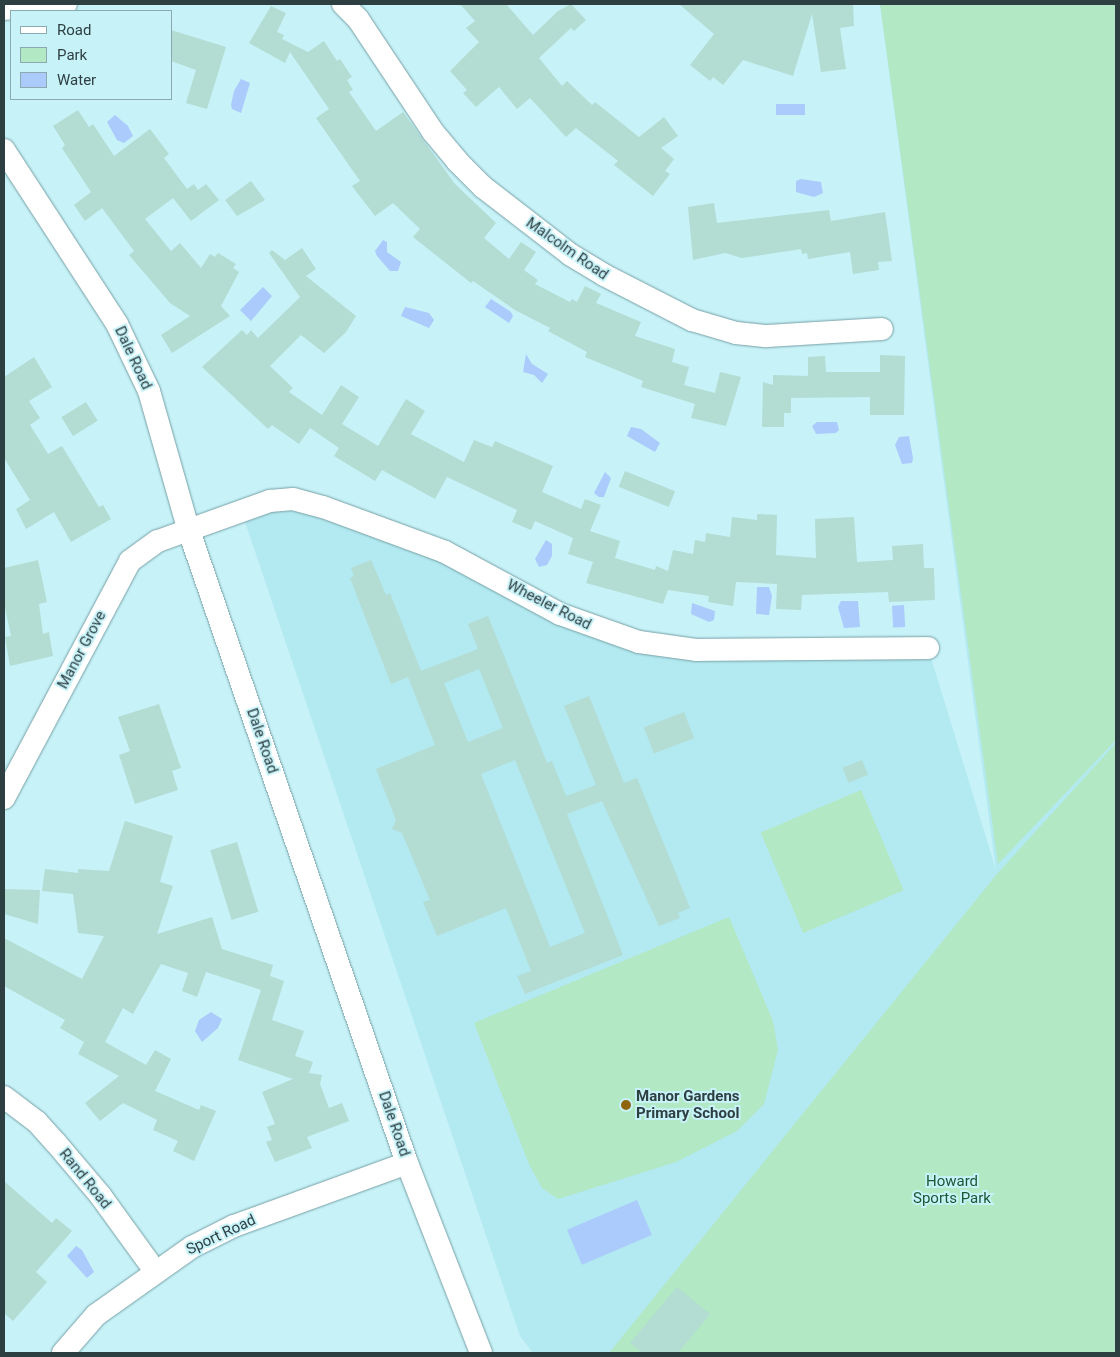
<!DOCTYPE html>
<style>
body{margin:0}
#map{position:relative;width:1120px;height:1357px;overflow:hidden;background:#c7f2f8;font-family:Roboto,sans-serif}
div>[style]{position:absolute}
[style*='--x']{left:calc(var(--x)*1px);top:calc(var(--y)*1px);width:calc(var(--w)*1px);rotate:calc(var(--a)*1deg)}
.built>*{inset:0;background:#b3e9f0}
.green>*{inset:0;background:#b2e8c3;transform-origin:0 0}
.water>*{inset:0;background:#aacbfb;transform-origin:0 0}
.building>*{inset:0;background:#b3dcd3;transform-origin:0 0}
.roads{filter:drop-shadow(0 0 1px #77a0a5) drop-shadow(0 0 1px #77a0a5)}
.minor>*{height:22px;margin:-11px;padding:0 11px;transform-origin:11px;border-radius:11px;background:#fff}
.dots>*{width:14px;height:14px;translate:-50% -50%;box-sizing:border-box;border:2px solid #c7f2f8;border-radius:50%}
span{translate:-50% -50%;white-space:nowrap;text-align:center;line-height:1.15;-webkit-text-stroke:4px #c7f2f8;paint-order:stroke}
.street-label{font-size:15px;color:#2e3f42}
.poi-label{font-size:15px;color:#2e3f42;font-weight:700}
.left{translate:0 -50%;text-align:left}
.park-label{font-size:15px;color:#1a5735}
.frame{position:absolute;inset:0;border:5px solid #2e3f42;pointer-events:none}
.legend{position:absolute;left:10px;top:10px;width:162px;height:90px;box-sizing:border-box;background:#c7f2f8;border:1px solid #8aaaaf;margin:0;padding:6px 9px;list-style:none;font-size:15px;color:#2e3f42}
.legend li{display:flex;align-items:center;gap:10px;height:25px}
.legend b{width:25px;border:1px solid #8aaaaf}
</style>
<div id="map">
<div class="built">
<i style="clip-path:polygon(880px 4px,1116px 4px,1116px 1353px,533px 1353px,520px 1336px,242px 513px,297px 498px,639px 642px,928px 648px,996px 870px)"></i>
</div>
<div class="green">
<i style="clip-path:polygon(880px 4px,1116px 4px,1116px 740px,998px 864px)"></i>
<i style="clip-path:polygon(1116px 743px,1116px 1353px,609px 1353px,997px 874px)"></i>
<i style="left:861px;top:790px;width:109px;height:109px;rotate:67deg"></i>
<i style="clip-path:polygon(729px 917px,773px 1021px,778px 1050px,764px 1104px,737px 1131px,676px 1162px,558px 1199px,542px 1188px,529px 1164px,474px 1023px)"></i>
</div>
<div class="water">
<i style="clip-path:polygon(241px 79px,250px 83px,241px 113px,232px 109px,231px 105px,234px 91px)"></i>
<i style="left:776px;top:104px;width:29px;height:11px"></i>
<i style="clip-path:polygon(115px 115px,128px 126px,133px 136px,124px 143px,117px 140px,107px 122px)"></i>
<i style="clip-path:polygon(801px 179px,821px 182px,823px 193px,814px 197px,796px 192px,796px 181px)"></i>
<i style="clip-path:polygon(383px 240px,387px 242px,387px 252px,401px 262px,398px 271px,390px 271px,377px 256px,375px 251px)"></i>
<i style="clip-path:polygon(263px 287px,272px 296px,251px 321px,240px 310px)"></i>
<i style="clip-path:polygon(491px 299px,511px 312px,513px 316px,509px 323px,485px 307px)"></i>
<i style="clip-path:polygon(405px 307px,429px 313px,434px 320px,429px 328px,401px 316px)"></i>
<i style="clip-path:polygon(526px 354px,532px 364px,548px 374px,542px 383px,534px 375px,523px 372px)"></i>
<i style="clip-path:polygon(817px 422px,837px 422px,839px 430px,836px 433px,816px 434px,812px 426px)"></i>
<i style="clip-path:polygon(631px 427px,641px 429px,660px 443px,655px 452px,627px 436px)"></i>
<i style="clip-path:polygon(909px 436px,913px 458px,912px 463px,902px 464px,895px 445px,899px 437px)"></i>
<i style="clip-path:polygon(605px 472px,611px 478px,604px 497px,599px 497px,594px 493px)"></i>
<i style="clip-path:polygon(546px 540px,552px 544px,552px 556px,547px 565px,539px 567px,535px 559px)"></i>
<i style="clip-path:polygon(757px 587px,769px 587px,772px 596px,769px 615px,756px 614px)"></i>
<i style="clip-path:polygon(841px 601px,858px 601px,860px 627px,844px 628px,838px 607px)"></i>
<i style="clip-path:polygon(692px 603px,715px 611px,714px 620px,709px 622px,691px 614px)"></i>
<i style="left:904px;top:605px;width:22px;height:12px;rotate:87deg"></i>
<i style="clip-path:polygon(211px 1012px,222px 1019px,218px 1028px,202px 1042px,195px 1031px,199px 1020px)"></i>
<i style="left:637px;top:1200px;width:38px;height:76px;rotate:67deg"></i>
<i style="clip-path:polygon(76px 1246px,82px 1250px,94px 1272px,87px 1278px,67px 1256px)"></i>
</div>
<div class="building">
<i style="clip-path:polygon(460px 4px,506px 4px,533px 35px,558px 11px,571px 4px,586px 20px,574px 31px,571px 28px,539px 58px,562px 86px,567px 81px,592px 105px,595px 102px,639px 137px,664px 117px,678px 136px,661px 148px,674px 159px,665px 171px,670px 174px,653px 196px,614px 165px,618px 161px,576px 128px,566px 137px,530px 98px,517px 109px,499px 87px,476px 107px,463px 93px,467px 90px,450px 71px,479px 42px,466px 28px,475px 21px)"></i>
<i style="clip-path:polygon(679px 4px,853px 4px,854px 26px,840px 28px,846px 69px,821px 72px,812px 14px,793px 76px,743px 60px,723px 85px,713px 77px,710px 81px,690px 65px,714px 34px)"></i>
<i style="clip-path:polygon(271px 6px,286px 13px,277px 32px,284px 35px,282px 39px,308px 52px,324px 41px,337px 61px,340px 59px,352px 77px,347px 80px,353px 90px,349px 92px,376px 131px,403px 112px,455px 184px,496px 223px,484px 238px,509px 259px,521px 242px,536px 252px,524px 270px,538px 280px,535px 284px,570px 302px,572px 299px,577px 302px,585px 286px,601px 294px,596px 303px,641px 322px,635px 336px,675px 349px,672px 362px,689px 367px,684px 385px,715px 393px,720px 372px,741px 377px,726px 426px,691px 418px,695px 404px,641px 387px,643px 381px,585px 357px,587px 352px,548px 331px,550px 328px,515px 310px,473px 281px,471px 283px,413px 237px,420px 229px,393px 203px,375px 216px,352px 186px,360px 181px,316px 118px,329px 109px,290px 52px,285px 63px,249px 43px)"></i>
<i style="clip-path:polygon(171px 30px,226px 47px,207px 109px,186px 103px,196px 70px,171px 61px)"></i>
<i style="clip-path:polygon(78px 110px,89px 127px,93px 124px,114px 156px,150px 129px,169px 154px,164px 158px,187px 189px,194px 184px,198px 190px,206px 184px,219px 200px,191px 221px,173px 198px,145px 219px,171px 251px,180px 243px,201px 268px,210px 254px,215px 257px,218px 253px,236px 264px,233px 268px,239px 272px,221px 306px,230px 316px,172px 353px,161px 335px,190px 316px,170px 303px,129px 255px,134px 251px,102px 208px,85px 221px,74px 205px,91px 192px,62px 148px,65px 145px,53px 126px)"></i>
<i style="clip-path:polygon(251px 181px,265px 200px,237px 216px,225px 200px)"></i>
<i style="clip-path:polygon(714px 203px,717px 223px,829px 210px,831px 221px,885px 212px,892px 261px,878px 262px,879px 270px,853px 274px,850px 252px,808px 259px,807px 253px,802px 254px,801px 249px,742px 258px,725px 253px,693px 260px,688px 207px)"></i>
<i style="clip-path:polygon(302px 248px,316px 269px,306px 276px,356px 316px,346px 332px,324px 353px,301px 335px,270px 366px,293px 388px,289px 392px,322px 415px,341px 385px,359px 397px,342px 424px,378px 446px,406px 399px,425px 411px,411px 434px,464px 462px,474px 440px,492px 447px,495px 441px,553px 466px,542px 492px,581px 509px,585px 499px,601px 505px,590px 531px,620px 541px,615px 558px,655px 570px,656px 566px,668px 571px,673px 550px,693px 554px,695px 540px,705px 542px,706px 533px,730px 537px,732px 517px,757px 520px,757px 514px,777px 515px,776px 555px,816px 558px,815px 519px,854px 517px,857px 562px,893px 560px,892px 546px,923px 544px,924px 568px,934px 568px,935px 600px,889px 602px,888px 592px,802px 595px,801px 610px,776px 609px,777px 584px,736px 582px,733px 606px,708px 602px,709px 596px,668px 590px,663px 604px,586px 583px,593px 562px,568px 554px,573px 538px,535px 521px,531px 530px,512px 522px,517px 510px,447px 477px,435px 499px,382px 470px,375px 481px,334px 456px,339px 448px,310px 428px,299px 444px,272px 425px,268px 429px,202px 367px,242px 330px,247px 335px,251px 330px,258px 338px,300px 297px,269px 253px,272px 250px,285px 260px)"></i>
<i style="clip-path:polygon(880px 355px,905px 356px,904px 415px,870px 415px,870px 397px,791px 398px,791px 413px,784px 413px,784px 427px,762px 427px,763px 382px,773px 385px,773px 375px,808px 376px,808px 357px,825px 356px,826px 372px,880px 372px)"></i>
<i style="clip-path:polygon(34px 357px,52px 387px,29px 401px,40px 418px,30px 425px,48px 454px,62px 446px,99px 507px,103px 505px,111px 519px,71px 542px,54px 512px,26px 529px,16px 509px,30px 500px,4px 458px,4px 377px)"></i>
<i style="left:86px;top:402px;width:22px;height:29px;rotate:58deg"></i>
<i style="left:625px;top:471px;width:54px;height:17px;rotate:22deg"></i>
<i style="clip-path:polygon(38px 560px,47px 602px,39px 604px,43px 634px,49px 632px,53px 656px,10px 666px,5px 637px,11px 636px,4px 603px,4px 568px)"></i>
<i style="clip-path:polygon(evenodd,371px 560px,386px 595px,390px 593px,421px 671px,478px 649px,468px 624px,488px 616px,547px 763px,552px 761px,566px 796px,596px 785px,564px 706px,589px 696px,624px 783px,637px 778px,690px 908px,678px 913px,680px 918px,659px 926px,602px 801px,567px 814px,623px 955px,525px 994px,517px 976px,531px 971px,506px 908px,437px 936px,423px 902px,430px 900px,402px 833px,392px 829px,396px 820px,376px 769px,435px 745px,408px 677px,391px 684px,350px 578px,354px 576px,351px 568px,371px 560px,479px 669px,503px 728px,468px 742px,444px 683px,479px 669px,371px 560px,515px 760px,585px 933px,550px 947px,481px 774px,515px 760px)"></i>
<i style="clip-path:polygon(159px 704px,181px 768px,172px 771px,178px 790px,135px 804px,119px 755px,130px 751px,118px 717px)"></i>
<i style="left:684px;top:712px;width:28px;height:43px;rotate:69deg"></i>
<i style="left:862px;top:760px;width:16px;height:21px;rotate:68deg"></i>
<i style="clip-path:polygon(125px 821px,173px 836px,160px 882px,173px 886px,157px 934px,212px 917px,222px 949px,273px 965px,270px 976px,284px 981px,272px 1020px,304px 1031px,295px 1056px,313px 1062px,309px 1073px,322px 1075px,320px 1084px,329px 1108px,342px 1103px,349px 1121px,307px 1137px,312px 1148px,275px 1162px,266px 1142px,272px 1140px,267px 1127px,275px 1124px,262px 1092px,293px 1079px,238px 1060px,261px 990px,206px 972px,197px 997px,182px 991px,188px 973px,161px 964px,133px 1014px,123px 1008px,105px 1042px,146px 1065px,155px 1050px,171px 1059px,155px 1091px,199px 1110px,201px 1105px,216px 1111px,194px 1161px,173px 1151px,178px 1141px,153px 1130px,157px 1120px,123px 1103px,100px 1121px,85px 1103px,119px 1076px,78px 1054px,84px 1042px,60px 1028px,65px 1020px,4px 986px,4px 938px,82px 979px,104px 936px,78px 933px,73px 894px,42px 891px,45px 869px,78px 873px,78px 869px,109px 871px)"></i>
<i style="left:237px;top:842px;width:73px;height:28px;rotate:73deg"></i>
<i style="clip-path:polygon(4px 889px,40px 890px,38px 924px,4px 914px)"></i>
<i style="clip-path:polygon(4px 1181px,52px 1223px,56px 1218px,72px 1231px,36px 1272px,47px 1282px,13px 1321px,4px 1313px)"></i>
<i style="clip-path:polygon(677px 1287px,710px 1314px,678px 1353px,643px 1353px,630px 1343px)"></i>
</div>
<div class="roads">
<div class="minor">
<i style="--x:343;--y:4;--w:21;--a:45"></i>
<i style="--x:358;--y:19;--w:136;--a:56.4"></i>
<i style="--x:433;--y:132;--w:38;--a:50"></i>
<i style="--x:457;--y:161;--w:37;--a:45"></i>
<i style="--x:483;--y:187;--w:111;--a:37.7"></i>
<i style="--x:571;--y:255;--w:39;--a:31"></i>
<i style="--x:604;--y:275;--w:99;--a:27.1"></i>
<i style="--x:692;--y:320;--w:46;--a:16.5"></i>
<i style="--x:736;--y:333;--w:31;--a:6"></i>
<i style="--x:767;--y:336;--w:115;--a:-3.5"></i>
<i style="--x:4;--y:9;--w:62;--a:-4.6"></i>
<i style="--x:4;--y:150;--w:207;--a:57"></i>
<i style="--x:117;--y:324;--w:74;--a:64.5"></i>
<i style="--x:149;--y:391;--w:146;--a:74.1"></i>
<i style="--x:189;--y:531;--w:669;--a:70.97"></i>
<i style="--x:407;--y:1163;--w:204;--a:68.7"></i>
<i style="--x:4;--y:798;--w:268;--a:-62"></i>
<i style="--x:130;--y:561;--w:34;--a:-36"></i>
<i style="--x:158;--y:541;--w:119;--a:-19.7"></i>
<i style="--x:270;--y:501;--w:23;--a:-5"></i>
<i style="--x:293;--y:499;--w:31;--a:15"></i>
<i style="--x:323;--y:507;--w:130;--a:20.2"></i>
<i style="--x:445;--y:552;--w:131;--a:28.3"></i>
<i style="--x:560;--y:614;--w:84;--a:19.5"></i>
<i style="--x:639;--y:642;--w:59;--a:7.9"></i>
<i style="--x:697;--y:650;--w:231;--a:-0.5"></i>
<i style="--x:4;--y:1097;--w:41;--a:37.1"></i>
<i style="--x:37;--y:1122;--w:28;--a:48"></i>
<i style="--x:56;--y:1143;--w:68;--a:49.8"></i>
<i style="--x:100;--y:1195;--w:94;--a:54.1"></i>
<i style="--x:63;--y:1353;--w:50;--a:-49"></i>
<i style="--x:96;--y:1315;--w:118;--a:-35.3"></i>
<i style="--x:192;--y:1247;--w:47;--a:-26.6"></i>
<i style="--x:234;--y:1226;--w:184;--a:-20"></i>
</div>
</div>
<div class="dots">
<i style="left:626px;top:1105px;background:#8f650c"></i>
</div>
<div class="street-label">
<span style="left:567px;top:249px;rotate:35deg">Malcolm Road</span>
<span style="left:133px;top:358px;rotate:65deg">Dale Road</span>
<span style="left:549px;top:605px;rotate:27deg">Wheeler Road</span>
<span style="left:82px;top:650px;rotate:-62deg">Manor Grove</span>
<span style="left:262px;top:741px;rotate:71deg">Dale Road</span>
<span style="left:394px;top:1124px;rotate:71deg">Dale Road</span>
<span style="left:85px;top:1179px;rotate:51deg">Rand Road</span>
<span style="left:221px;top:1235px;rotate:-25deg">Sport Road</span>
</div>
<div class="poi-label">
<span class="left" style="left:636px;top:1105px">Manor Gardens<br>Primary School</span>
</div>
<div class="park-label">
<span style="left:952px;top:1190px">Howard<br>Sports Park</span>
</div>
<div class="frame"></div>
<ul class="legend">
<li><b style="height:6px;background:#fff"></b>Road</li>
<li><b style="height:14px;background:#b2e8c3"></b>Park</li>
<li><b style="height:14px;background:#aacbfb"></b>Water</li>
</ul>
</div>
